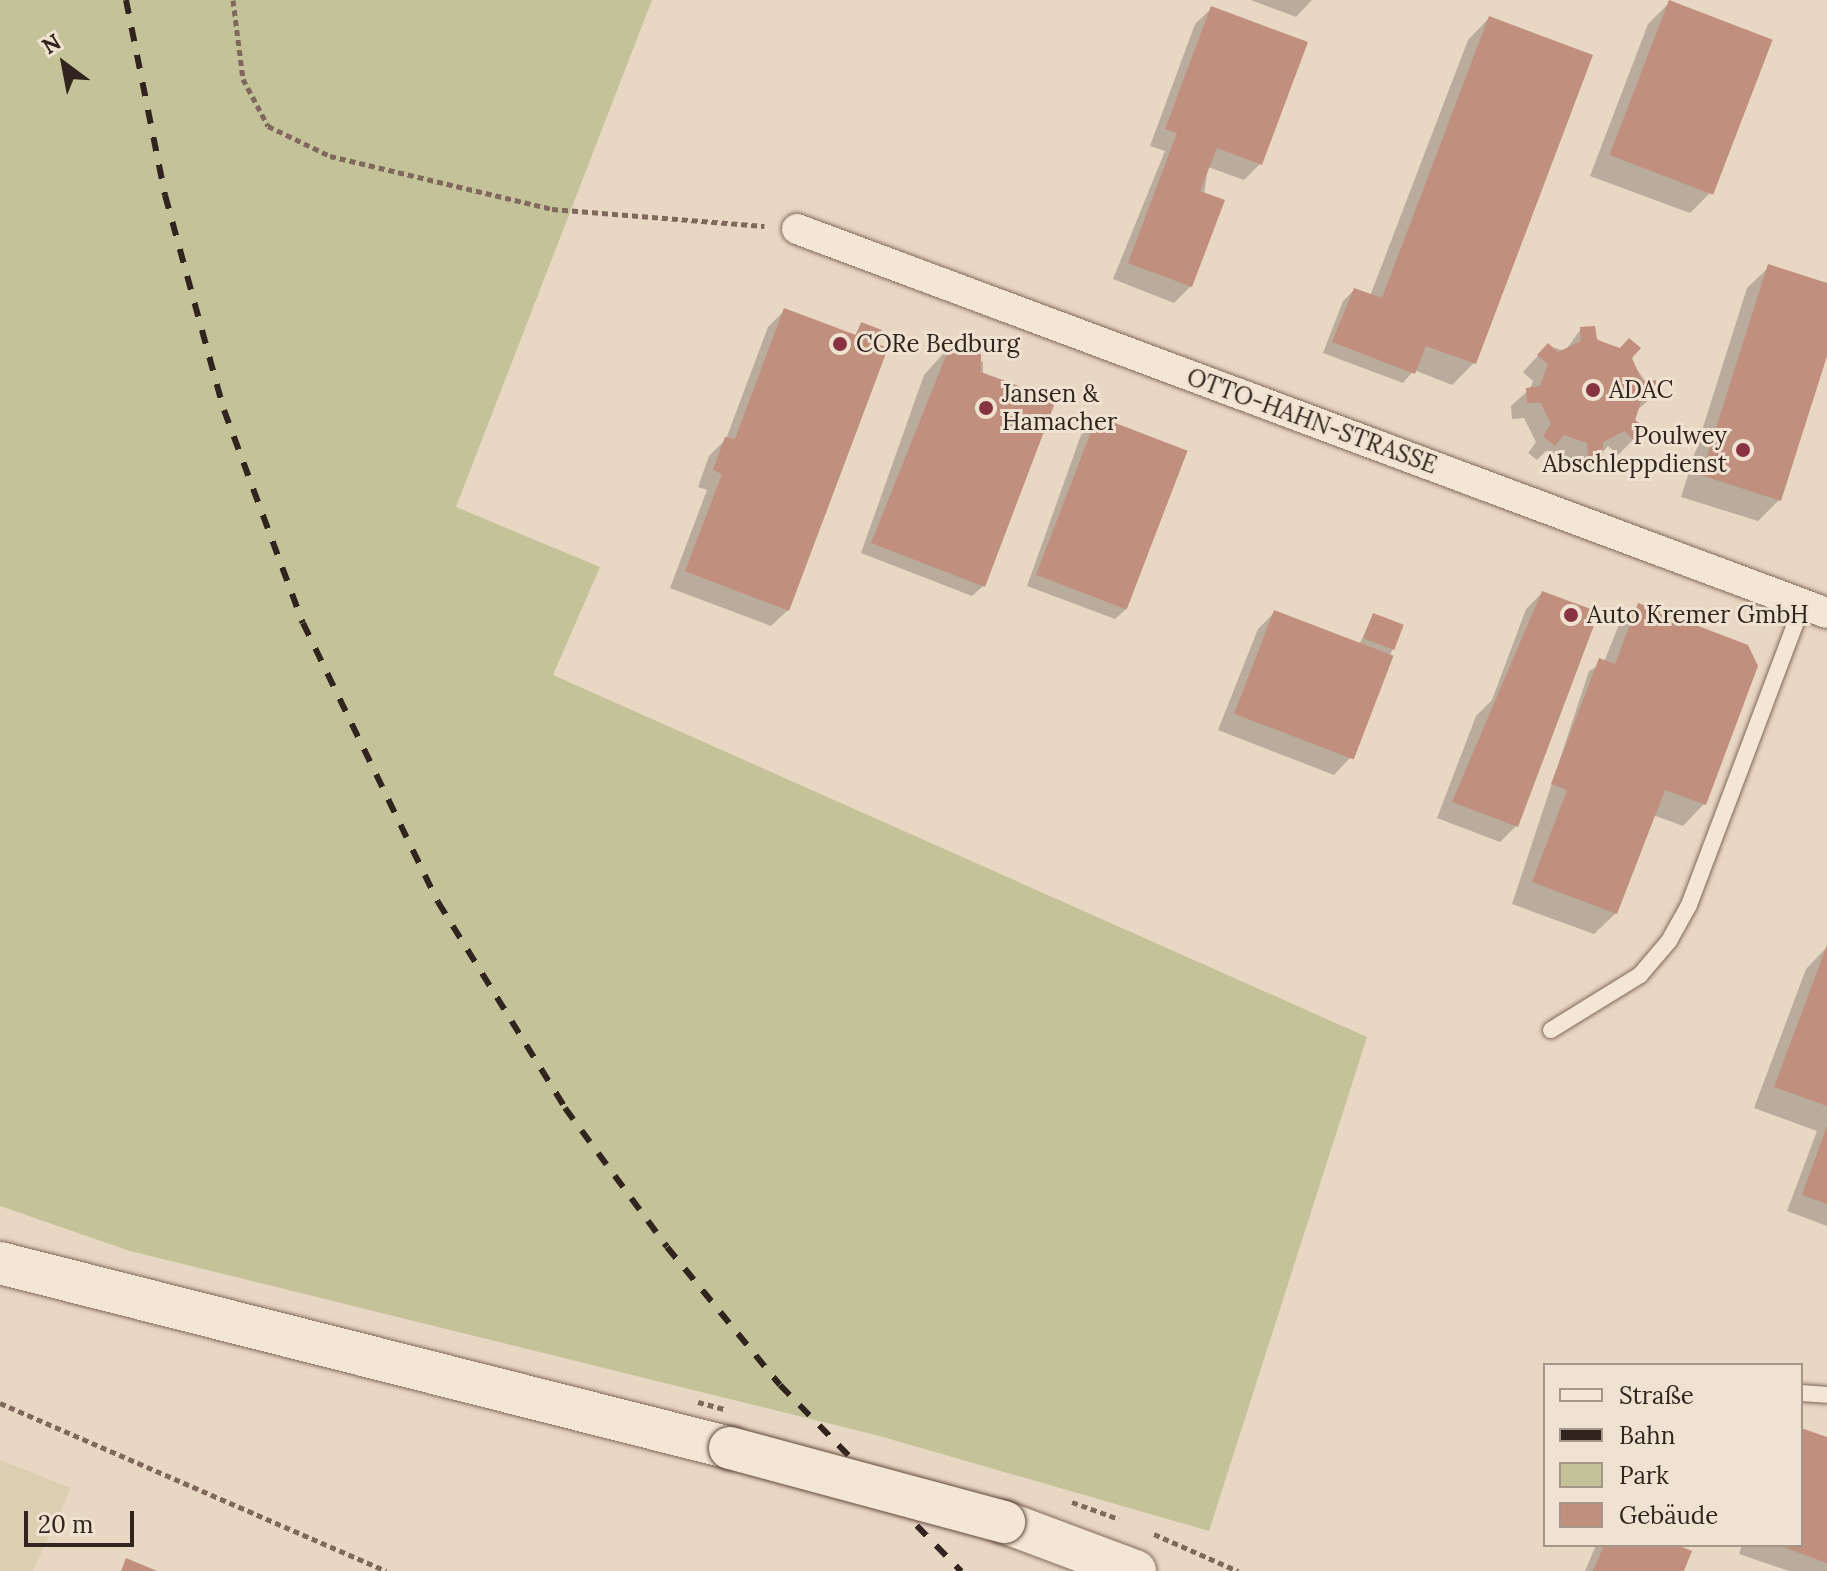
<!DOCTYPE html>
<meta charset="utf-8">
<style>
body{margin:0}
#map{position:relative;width:1827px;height:1571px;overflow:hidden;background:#e8d7c3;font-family:Lora,serif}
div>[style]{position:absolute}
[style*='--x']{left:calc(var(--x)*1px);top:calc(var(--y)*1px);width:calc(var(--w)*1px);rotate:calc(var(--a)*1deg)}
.farmland>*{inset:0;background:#dcceb1}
.green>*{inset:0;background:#c4c298}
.shadow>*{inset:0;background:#0003}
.building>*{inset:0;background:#c18f7d;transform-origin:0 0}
.path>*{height:5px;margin-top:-2.5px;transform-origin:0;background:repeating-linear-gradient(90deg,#80695c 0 6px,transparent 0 10px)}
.roads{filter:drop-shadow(0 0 2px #80695c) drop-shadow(0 0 2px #80695c)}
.lane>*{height:16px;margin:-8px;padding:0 8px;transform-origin:8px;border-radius:8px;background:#f4e6d5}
.street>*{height:30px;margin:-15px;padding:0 15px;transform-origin:15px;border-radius:15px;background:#f4e6d5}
.secondary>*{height:42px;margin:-21px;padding:0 21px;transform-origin:21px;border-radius:21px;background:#f4e6d5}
.rail>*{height:6px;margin-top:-3px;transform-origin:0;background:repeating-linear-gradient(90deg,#31241e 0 14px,transparent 0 28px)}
.path-bridge>*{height:5px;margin-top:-2.5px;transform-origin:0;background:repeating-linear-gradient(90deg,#80695c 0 6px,transparent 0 10px)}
.bridges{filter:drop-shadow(0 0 2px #614b3f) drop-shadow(0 0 2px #614b3f)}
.secondary-bridge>*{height:42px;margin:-21px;padding:0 21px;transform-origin:21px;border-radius:21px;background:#f4e6d5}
.dots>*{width:22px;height:22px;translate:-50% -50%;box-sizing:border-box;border:4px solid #f0e2d1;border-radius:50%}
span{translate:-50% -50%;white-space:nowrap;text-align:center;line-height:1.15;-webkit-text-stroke:6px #f0e2d1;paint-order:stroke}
.poi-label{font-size:24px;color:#31241e}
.left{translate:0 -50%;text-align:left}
.right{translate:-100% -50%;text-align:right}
.street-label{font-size:24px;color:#31241e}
.legend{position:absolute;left:1543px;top:1363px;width:260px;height:184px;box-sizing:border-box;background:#f0e2d1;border:2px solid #a49689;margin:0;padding:10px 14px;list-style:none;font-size:24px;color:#31241e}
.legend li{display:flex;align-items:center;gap:16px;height:40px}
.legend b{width:40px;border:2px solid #a49689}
.north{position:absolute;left:24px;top:24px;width:80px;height:80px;-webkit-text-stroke:6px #f0e2d1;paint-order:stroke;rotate:328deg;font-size:22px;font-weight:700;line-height:32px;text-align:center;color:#31241e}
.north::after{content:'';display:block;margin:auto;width:28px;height:36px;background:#31241e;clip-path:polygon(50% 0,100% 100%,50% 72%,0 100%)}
.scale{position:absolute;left:24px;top:1511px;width:110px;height:36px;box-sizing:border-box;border:4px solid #31241e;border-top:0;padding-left:10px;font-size:24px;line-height:28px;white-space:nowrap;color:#31241e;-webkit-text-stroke:6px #f0e2d1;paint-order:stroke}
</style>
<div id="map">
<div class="farmland">
<i style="clip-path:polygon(0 1460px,71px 1488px,33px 1571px,0 1571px)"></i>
</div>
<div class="green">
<i style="clip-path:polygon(0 0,652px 0,456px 507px,600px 567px,553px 675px,1367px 1037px,1209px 1531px,876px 1435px,130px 1251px,0 1206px)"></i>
</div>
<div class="shadow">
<i style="clip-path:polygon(1251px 0,1312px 0,1296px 17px)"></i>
<i style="clip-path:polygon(1669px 3px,1711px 192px,1690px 213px,1590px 176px,1648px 24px)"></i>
<i style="clip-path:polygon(1212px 8px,1260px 164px,1244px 180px,1208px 167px,1191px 286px,1174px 303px,1113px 279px,1165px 151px,1150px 146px,1195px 24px)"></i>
<i style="clip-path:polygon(1489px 18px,1474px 363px,1452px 385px,1414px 370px,1403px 383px,1323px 353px,1343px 301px,1354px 290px,1370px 296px,1468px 40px)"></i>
<i style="clip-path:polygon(1769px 267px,1827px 285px,1827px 349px,1779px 500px,1758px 521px,1681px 497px,1747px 288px)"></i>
<i style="clip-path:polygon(784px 311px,854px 337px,861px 325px,788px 610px,771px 626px,670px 588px,707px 490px,698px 487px,709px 456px,726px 439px,768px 327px)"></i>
<i style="clip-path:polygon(1581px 329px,1629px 358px,1655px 395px,1636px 411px,1634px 439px,1618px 455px,1608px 446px,1585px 472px,1572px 472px,1572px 459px,1546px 451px,1537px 460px,1528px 453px,1536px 442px,1524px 418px,1512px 419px,1511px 406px,1530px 389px,1533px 381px,1523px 372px,1532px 362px,1548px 346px,1565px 351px)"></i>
<i style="clip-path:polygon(951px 345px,983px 362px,983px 586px,972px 596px,861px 553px,924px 375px)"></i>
<i style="clip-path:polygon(1097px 419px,1126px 609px,1115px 619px,1027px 586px,1081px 435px)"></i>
<i style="clip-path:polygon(1542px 593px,1516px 826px,1500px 842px,1437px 818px,1476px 716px,1492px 700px,1526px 609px)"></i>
<i style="clip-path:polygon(1639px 605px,1756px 666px,1704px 804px,1683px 826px,1653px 815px,1616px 913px,1594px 934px,1512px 904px,1589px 671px,1604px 662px,1618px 627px)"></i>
<i style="clip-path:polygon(1274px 613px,1359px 645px,1373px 615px,1393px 648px,1350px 758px,1334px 775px,1218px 730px,1258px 629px)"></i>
<i style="clip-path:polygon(1827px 947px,1827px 1226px,1787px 1211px,1817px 1131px,1754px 1108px,1806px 969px)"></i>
<i style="clip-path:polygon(1801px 1430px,1827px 1439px,1827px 1571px,1789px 1571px,1739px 1554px,1742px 1545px,1801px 1545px)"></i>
<i style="clip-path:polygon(1596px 1545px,1671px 1545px,1682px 1571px,1585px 1571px)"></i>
</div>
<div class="building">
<i style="left:1669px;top:0;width:111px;height:166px;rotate:21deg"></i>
<i style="clip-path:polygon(1211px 6px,1308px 42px,1262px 165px,1217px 148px,1200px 191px,1225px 200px,1192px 287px,1128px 263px,1177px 133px,1165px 129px)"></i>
<i style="clip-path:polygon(1489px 16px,1593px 55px,1476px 364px,1426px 346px,1415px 374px,1332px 342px,1354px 288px,1382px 298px)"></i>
<i style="clip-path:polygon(1768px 264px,1827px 283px,1827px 356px,1781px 501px,1701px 475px)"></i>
<i style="clip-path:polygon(784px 308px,856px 335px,861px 322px,882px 330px,877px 344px,888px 348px,789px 611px,685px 571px,722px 474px,713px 470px,725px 437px,735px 439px)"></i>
<i style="clip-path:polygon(1595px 326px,1597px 340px,1620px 348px,1629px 338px,1641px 348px,1632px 358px,1642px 381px,1656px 380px,1657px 395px,1643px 396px,1635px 420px,1646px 428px,1635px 441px,1625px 431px,1603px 442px,1603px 456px,1588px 456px,1587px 443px,1564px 435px,1555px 446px,1543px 436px,1551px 424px,1541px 403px,1527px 403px,1526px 388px,1540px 386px,1548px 364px,1537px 355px,1548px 343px,1558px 352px,1581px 341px,1580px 327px)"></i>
<i style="clip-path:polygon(951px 343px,981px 354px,981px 372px,1056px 400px,985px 587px,871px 543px)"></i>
<i style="left:1097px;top:416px;width:97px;height:170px;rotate:21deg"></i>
<i style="clip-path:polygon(1542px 591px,1599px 612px,1518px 827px,1452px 802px)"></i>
<i style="clip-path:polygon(1638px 603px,1748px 645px,1758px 666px,1706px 805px,1665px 790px,1617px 914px,1532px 882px,1567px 790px,1551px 784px,1599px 658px,1615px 664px)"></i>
<i style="left:1274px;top:610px;width:128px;height:111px;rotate:21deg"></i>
<i style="left:1373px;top:613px;width:33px;height:27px;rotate:21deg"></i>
<i style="clip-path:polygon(1827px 945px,1827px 1106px,1774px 1087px)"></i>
<i style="clip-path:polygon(1827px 1126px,1827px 1204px,1802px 1195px)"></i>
<i style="clip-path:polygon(1801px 1428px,1827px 1437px,1827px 1563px,1777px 1545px,1801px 1545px)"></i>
<i style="clip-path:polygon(1604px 1545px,1677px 1545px,1692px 1551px,1684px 1571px,1593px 1571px)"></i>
<i style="clip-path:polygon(126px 1558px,157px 1571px,121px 1571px)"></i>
</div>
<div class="path">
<i style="--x:233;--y:0;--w:80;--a:82.8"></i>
<i style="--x:243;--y:79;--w:53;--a:62"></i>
<i style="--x:268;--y:126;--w:69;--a:25.8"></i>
<i style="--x:330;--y:156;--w:228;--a:13.4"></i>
<i style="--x:552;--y:209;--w:213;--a:4.6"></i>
<i style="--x:0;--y:1403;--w:421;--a:23.5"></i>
<i style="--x:1072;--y:1502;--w:50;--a:19.9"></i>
<i style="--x:1154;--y:1534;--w:92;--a:23.8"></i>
</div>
<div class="roads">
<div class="lane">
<i style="--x:1551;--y:1030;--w:105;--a:-31.7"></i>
<i style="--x:1640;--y:975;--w:45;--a:-49.5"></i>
<i style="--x:1669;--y:941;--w:41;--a:-60.9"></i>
<i style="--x:1689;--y:905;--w:322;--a:-69.3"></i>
<i style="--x:1801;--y:1393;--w:26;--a:4"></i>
</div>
<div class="street">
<i style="--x:797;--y:229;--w:1099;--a:20.45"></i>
</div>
<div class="secondary">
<i style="--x:0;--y:1263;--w:753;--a:14.22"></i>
<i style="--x:1004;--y:1522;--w:140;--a:20.5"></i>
</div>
</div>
<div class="rail">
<i style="--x:126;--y:0;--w:199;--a:78.7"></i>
<i style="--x:165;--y:195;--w:223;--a:74.7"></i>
<i style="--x:224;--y:410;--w:227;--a:69.7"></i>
<i style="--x:303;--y:623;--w:310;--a:64.2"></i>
<i style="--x:438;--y:902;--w:242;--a:58.3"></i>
<i style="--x:565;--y:1108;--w:172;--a:53.7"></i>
<i style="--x:667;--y:1247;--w:178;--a:50.7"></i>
<i style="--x:780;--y:1385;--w:260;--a:45.8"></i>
</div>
<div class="path-bridge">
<i style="--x:698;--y:1402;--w:27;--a:15"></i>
</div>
<div class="bridges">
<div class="secondary-bridge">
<i style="--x:730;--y:1448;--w:284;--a:15.1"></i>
</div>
</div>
<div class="dots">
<i style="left:840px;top:344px;background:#873341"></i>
<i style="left:1593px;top:390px;background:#873341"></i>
<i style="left:986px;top:408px;background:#873341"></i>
<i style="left:1743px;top:450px;background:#873341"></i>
<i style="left:1571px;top:615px;background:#873341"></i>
</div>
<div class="poi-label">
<span class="left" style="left:856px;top:344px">CORe Bedburg</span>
<span class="left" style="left:1609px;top:390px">ADAC</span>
<span class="left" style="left:1002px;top:408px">Jansen &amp;<br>Hamacher</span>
<span class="right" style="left:1727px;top:450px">Poulwey<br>Abschleppdienst</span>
<span class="left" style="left:1587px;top:615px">Auto Kremer GmbH</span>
</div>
<div class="street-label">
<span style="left:1312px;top:421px;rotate:20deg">OTTO-HAHN-STRASSE</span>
</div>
<ul class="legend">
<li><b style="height:10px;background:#f4e6d5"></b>Straße</li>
<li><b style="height:10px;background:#31241e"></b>Bahn</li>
<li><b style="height:22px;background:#c4c298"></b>Park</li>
<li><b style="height:22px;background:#c18f7d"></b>Gebäude</li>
</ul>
<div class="north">N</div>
<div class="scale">20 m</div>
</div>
